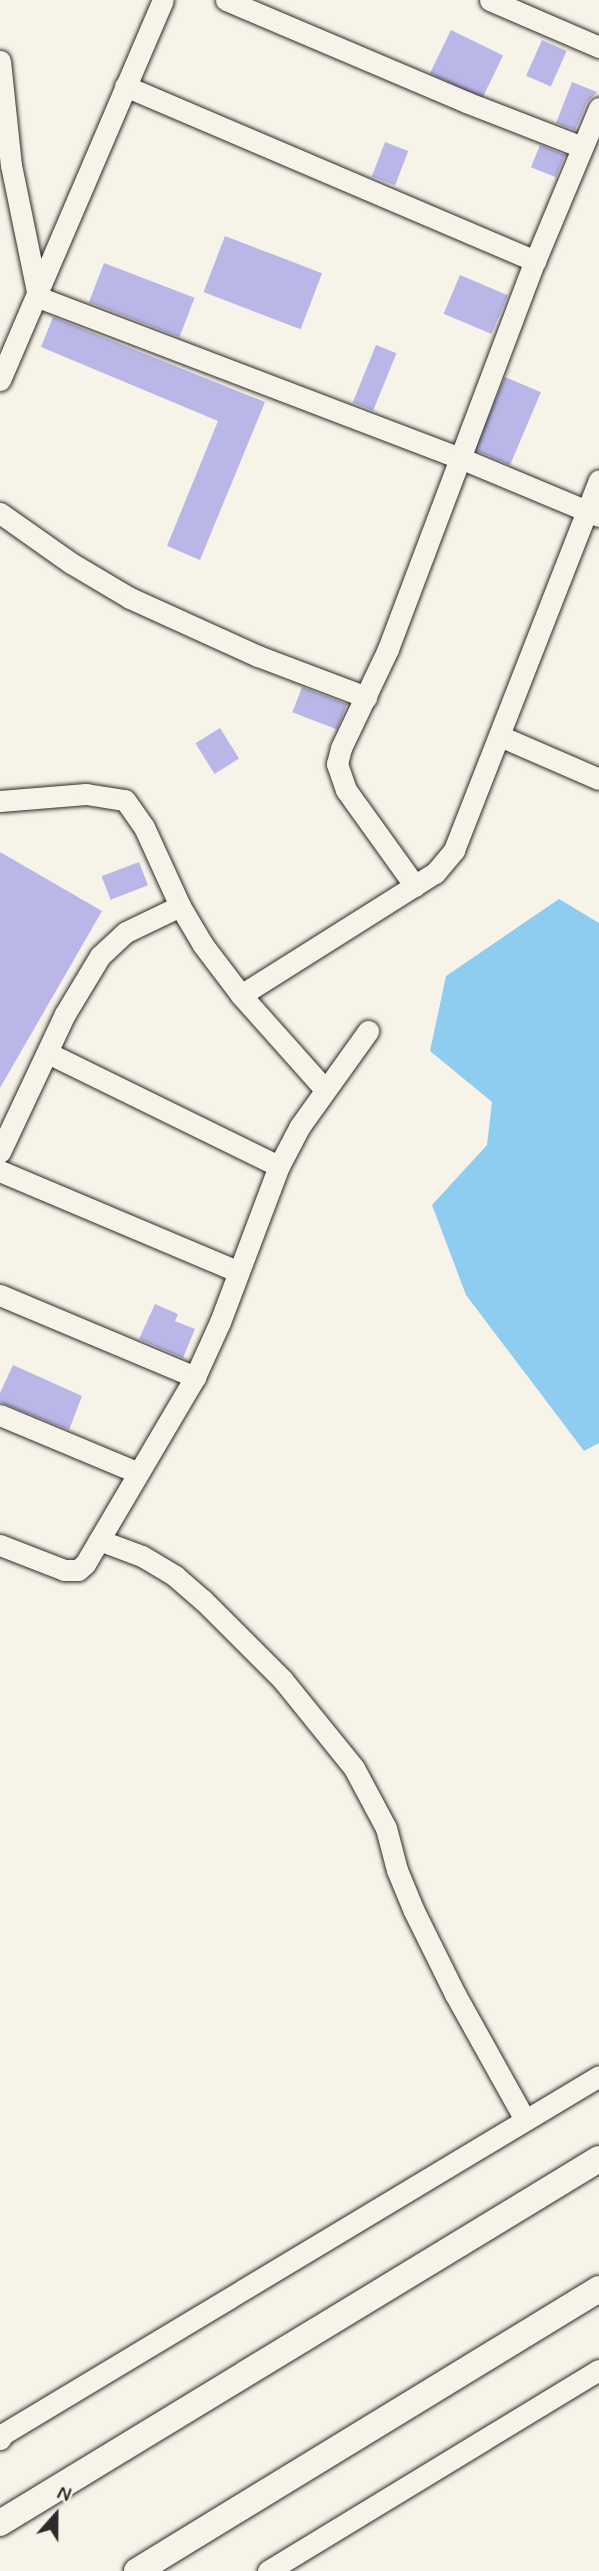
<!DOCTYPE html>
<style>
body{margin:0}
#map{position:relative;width:599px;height:2571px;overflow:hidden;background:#f7f3e8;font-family:Mynerve,sans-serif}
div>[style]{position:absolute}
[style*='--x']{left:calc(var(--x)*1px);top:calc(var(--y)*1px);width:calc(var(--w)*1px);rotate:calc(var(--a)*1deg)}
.water>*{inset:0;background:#8ecdef}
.building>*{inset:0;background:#bab6e8;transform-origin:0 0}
.roads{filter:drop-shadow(0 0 2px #2b2b2b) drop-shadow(0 0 2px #2b2b2b)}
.minor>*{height:21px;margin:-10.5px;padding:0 10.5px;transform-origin:10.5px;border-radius:10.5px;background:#f7f3e8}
.tertiary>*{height:26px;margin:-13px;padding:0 13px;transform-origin:13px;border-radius:13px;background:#f7f3e8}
span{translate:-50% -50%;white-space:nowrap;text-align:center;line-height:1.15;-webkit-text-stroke:6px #f7f3e8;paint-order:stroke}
.north{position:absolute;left:21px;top:2480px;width:70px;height:70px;-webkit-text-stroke:5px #f7f3e8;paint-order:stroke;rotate:21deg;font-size:19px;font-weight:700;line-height:28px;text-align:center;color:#2b2b2b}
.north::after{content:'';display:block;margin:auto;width:24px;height:32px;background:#2b2b2b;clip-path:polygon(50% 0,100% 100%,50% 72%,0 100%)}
</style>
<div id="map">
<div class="water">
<i style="clip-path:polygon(559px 899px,599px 923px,599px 1443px,584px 1451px,466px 1295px,432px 1205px,487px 1145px,492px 1102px,430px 1051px,446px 976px)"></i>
</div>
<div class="building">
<i style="left:451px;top:30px;width:58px;height:48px;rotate:26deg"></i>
<i style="left:542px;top:40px;width:27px;height:39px;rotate:24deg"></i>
<i style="clip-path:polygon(572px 82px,597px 92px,587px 102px,575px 130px,556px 123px)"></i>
<i style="left:385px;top:142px;width:25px;height:37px;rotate:21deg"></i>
<i style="left:540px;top:145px;width:27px;height:24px;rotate:22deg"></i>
<i style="left:225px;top:236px;width:104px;height:60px;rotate:21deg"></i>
<i style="left:104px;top:263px;width:97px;height:42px;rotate:21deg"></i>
<i style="left:460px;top:275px;width:52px;height:42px;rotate:23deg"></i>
<i style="clip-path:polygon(53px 317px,265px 402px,200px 560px,167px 546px,218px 421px,41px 347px)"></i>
<i style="left:376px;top:345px;width:22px;height:62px;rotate:22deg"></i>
<i style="left:505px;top:377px;width:39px;height:79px;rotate:23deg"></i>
<i style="left:302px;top:687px;width:48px;height:27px;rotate:21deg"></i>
<i style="left:220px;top:728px;width:36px;height:29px;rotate:58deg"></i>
<i style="clip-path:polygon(0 852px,102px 911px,0 1088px)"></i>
<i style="left:139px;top:862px;width:25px;height:40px;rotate:69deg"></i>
<i style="clip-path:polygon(155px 1304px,178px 1314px,175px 1321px,195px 1329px,183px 1358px,139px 1339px)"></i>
<i style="clip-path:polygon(13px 1365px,82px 1396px,69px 1430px,0 1402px,0 1393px)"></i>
</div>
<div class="roads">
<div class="minor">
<i style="--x:226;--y:0;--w:261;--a:23"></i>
<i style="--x:466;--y:102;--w:124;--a:21.2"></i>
<i style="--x:490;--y:0;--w:119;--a:23.3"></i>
<i style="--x:0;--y:61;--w:105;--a:84"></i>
<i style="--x:11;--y:165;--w:135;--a:78.4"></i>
<i style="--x:38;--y:297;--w:449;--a:20.9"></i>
<i style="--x:458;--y:457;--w:153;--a:22.7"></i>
<i style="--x:125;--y:86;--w:446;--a:23.1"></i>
<i style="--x:0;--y:380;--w:413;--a:-66.8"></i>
<i style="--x:0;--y:513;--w:87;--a:35.2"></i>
<i style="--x:71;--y:563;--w:69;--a:30.7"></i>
<i style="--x:130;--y:598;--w:141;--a:24.4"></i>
<i style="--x:258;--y:656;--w:116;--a:20.8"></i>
<i style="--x:500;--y:736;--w:108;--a:23.5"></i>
<i style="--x:0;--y:801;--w:86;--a:-4.7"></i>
<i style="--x:86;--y:794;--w:39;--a:9"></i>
<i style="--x:125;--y:800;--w:33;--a:55"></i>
<i style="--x:144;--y:827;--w:87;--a:65.5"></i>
<i style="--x:180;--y:906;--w:45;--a:59.5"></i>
<i style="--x:203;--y:945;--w:63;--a:52.8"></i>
<i style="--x:241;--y:995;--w:125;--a:48.3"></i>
<i style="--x:415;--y:886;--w:118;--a:-125.7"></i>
<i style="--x:346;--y:790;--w:28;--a:-109"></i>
<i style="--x:337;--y:764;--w:16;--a:-76"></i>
<i style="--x:341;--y:748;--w:110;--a:-64.6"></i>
<i style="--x:388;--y:649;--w:415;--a:-69.3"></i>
<i style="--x:535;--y:261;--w:166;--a:-67.3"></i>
<i style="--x:241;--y:995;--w:229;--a:-32.2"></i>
<i style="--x:435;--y:873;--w:30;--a:-50"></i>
<i style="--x:454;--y:850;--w:397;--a:-68.6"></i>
<i style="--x:48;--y:1053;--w:257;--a:26.1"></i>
<i style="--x:0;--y:1152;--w:153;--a:-64.8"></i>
<i style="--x:65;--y:1014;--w:68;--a:-58.9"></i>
<i style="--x:100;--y:956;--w:35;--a:-43"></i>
<i style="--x:126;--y:932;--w:60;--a:-25.7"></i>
<i style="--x:0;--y:1171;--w:257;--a:22.9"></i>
<i style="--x:0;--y:1295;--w:212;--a:22.8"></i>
<i style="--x:0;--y:1415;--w:147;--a:22.7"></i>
<i style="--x:99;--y:1540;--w:46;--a:20.4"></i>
<i style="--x:142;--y:1556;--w:39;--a:31"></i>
<i style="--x:175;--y:1576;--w:37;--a:41"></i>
<i style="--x:203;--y:1600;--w:112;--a:45"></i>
<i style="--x:282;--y:1679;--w:114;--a:51"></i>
<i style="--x:354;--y:1768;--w:68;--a:61.9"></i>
<i style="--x:386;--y:1828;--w:43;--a:75.3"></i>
<i style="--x:397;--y:1870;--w:44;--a:67.5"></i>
<i style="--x:414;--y:1911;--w:93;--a:63.7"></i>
<i style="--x:455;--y:1994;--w:144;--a:60.9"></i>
<i style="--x:0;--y:1545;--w:69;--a:21.3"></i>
<i style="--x:64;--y:1570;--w:14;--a:0"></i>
<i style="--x:78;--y:1570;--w:9;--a:-41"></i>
<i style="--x:85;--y:1564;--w:217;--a:-59.5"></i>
<i style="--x:195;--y:1377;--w:60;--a:-65.6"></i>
<i style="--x:220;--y:1322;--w:167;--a:-69.3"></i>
<i style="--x:279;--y:1166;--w:45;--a:-62.3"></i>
<i style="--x:300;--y:1126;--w:117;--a:-54.4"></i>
<i style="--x:0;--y:2439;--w:6;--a:-59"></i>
<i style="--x:3;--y:2434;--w:695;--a:-30.99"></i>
<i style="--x:268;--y:2571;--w:387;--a:-31.3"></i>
</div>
<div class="tertiary">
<i style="--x:0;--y:2523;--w:701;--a:-31.29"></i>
<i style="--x:137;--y:2571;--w:541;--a:-31.4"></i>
</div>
</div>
<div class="north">N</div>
</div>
